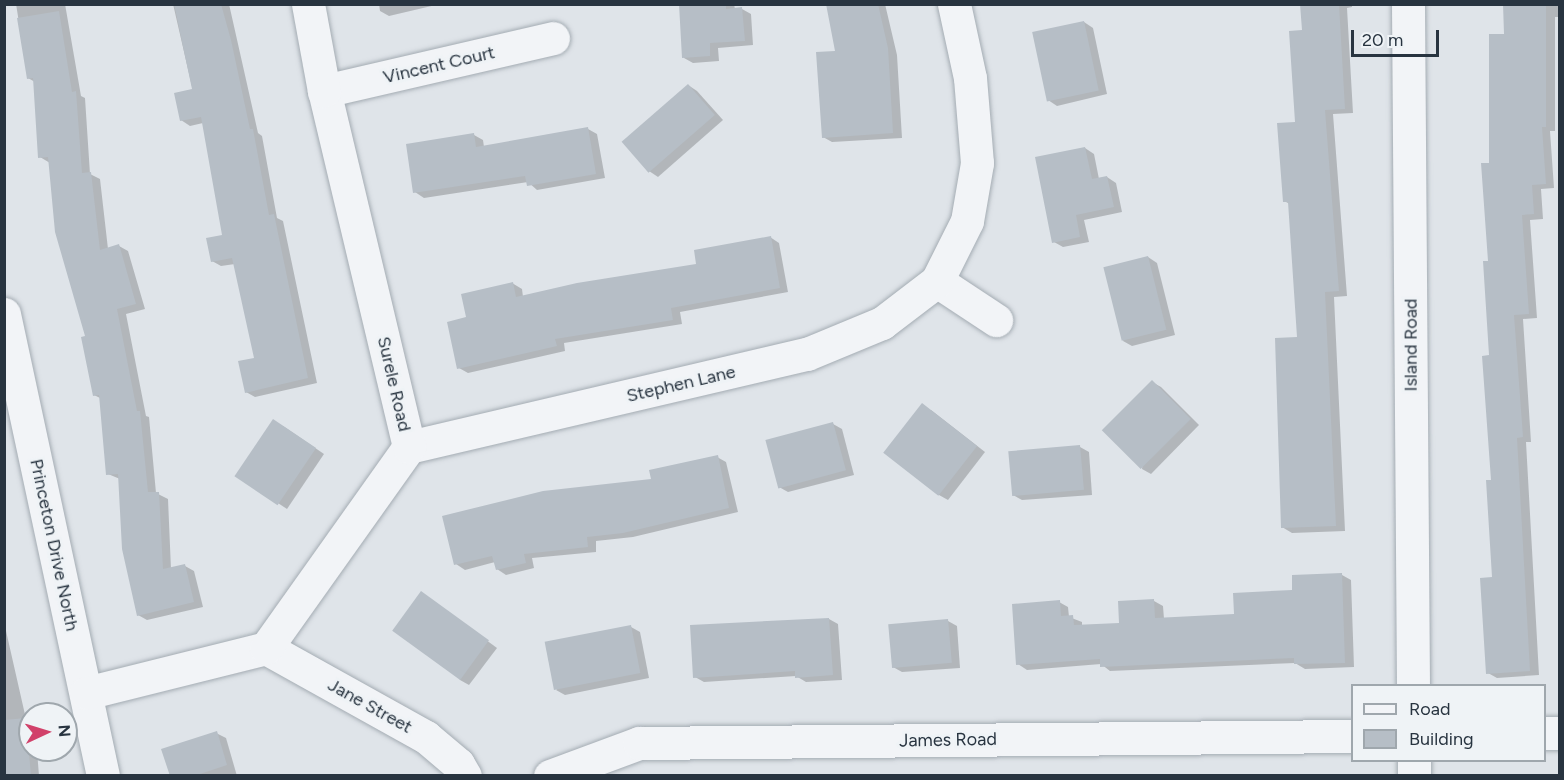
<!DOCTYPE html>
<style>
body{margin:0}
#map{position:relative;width:1564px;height:780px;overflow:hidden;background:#dfe4e9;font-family:Figtree,sans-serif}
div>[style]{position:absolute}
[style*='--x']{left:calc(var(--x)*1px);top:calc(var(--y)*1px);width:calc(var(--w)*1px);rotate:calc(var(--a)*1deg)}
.shadow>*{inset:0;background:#0003;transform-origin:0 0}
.building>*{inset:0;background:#b6bec6;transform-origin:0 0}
.roads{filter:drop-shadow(0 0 2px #a4acb3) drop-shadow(0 0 2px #a4acb3)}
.minor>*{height:33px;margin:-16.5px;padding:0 16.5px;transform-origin:16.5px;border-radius:16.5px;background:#f2f4f7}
span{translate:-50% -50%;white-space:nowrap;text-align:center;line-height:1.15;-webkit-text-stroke:6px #eff3f6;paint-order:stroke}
.street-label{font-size:18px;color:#283440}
.frame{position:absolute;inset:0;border:6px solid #283440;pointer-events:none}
.legend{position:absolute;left:1351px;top:684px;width:195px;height:78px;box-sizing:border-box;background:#eff3f6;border:2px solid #9fa7ad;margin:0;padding:8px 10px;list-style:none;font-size:18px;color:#283440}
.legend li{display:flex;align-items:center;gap:12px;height:30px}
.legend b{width:30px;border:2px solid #9fa7ad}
.north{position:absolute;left:18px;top:702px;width:60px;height:60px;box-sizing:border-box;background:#eff3f6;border:2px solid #9fa7ad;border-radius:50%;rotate:86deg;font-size:16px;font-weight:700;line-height:24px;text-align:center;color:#283440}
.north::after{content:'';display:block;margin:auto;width:21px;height:27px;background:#d1416a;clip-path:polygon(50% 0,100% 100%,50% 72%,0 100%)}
.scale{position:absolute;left:1351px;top:30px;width:88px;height:27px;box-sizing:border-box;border:3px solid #283440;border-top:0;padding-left:8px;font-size:18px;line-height:21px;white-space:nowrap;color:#283440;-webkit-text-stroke:4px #eff3f6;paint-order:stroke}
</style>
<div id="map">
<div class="shadow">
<i style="clip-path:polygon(16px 4px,65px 4px,81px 96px,85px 98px,90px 174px,100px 179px,108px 249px,119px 246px,128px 251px,145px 309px,126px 314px,146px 416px,149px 417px,156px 493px,168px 499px,171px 569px,185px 566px,194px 571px,203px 607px,147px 620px,138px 615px,120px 479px,108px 474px,100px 398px,94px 395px,87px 337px,50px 163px,40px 157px,35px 82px,28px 78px)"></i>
<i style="clip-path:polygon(173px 4px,229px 4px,258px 133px,262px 136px,277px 218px,283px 221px,317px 383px,255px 397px,246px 392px,255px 359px,235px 264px,221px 266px,212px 261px,224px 236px,203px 123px,190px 126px,181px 120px,193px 91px)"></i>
<i style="clip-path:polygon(379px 4px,440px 4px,389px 16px,380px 11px)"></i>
<i style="clip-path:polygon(680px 4px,734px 4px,735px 9px,742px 9px,751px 14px,753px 45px,718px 48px,719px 61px,693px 63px,684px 58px)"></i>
<i style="clip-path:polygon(828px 4px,885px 4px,897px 55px,902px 138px,832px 142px,823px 137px,837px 52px)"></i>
<i style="clip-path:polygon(1302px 4px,1352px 4px,1352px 7px,1347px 8px,1353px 113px,1333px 114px,1347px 296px,1334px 297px,1345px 531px,1292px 533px,1282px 527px,1298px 338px,1290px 204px,1284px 201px,1296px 123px,1304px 32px)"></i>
<i style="clip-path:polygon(1504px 4px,1560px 4px,1560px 17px,1555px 17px,1555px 131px,1550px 131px,1554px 188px,1541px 189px,1543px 219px,1530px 220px,1537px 318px,1523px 319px,1531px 442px,1526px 442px,1539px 675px,1497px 678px,1488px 673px,1494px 579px,1489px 262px,1491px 164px,1505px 36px)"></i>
<i style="clip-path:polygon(1084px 22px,1093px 28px,1107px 94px,1057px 106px,1048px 100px)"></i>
<i style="clip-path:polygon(688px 85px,697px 91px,723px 120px,658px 177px,649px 171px)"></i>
<i style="clip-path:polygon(588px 129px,597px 134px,605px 178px,537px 190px,528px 182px,424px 198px,415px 192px,474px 135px,483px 140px,484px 147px)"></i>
<i style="clip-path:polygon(1085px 148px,1094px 154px,1099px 179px,1107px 177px,1116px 183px,1122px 212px,1084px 220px,1089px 242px,1063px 247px,1054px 242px)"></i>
<i style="clip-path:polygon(770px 237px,779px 243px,788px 292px,680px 312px,682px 324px,564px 343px,565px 351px,468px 373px,459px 368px,468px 318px,512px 283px,522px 289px,523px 297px,698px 265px)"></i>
<i style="clip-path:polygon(1148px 257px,1157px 263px,1175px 335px,1132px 346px,1123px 341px)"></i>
<i style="clip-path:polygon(1152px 382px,1161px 387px,1199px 425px,1151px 474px,1142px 469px)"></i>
<i style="clip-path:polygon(931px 410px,985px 452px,948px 500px,939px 495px)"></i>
<i style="clip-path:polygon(833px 424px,842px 429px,854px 475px,788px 492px,779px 487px)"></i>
<i style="clip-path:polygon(283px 426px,324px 454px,287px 509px,237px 476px)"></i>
<i style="clip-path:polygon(1080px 447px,1089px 452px,1092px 495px,1022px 500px,1013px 495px)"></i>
<i style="clip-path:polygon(717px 457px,726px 462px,738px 512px,633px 537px,596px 541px,596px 552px,532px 558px,534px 568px,506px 575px,497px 569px,495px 562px,465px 570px,456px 564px,653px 480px)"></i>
<i style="clip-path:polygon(1342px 575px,1351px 580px,1354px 667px,1305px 669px,1295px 663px,1110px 671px,1101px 664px,1027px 670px,1018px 664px,1059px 602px,1068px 607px,1069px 617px,1082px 622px,1082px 626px,1121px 625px,1154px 601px,1163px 606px,1164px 619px,1236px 616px,1294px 591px)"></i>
<i style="clip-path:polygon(422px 593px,497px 648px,469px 685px,460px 680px)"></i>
<i style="clip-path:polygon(829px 619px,838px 624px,842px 680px,806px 682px,796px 676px,704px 682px,695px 677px,766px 624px)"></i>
<i style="clip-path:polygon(948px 621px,957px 626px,960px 668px,902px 672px,893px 667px)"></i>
<i style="clip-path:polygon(4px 622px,26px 719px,30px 722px,30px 750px,37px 750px,39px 776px,4px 776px)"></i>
<i style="clip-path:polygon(631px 627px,640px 632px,649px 678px,565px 695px,556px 690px)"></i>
<i style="clip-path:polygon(216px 733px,226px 738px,237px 776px,171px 776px)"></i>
<i style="left:295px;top:774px;width:69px;height:2px"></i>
</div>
<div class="building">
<i style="clip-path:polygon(174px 4px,221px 4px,231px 40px,250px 129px,253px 129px,269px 215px,274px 214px,308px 378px,245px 393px,238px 361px,254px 358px,232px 258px,211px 262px,206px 238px,222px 235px,201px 117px,180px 121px,174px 93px,192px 89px)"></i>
<i style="clip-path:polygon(679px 4px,726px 4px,726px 9px,742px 7px,745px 41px,710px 43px,710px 56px,682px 58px)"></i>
<i style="clip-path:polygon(826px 4px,878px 4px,888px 48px,893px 133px,822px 138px,816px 52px,835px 51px)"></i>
<i style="clip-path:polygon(1300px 4px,1339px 4px,1345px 109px,1325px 110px,1339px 291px,1325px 292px,1336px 526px,1281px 528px,1275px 338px,1297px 337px,1288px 202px,1283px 202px,1277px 123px,1295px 122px,1289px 31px,1302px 30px)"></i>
<i style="clip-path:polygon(1503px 4px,1546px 4px,1546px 127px,1542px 127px,1546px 184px,1532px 185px,1534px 214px,1522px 215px,1529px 314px,1514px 315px,1523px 437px,1517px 438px,1530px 671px,1486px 674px,1480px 578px,1492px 577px,1486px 480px,1491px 480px,1482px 356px,1489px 355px,1483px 261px,1488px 261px,1481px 163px,1489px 163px,1489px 34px,1504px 34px)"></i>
<i style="clip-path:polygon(59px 11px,72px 92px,76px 91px,82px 173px,91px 172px,100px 250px,119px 244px,136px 304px,117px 309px,137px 411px,140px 411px,148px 492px,159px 492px,163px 569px,185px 564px,194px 602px,137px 616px,122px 549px,118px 474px,106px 475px,99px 395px,93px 396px,81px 337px,85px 336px,55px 232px,48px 157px,38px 158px,33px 78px,27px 79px,17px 18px)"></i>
<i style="left:1084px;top:21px;width:71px;height:53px;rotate:78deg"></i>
<i style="left:688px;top:84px;width:41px;height:88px;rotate:49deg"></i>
<i style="clip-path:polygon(588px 127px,596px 174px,527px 186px,525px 176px,413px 193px,406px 144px,474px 133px,476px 147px)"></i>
<i style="clip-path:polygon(1085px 147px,1092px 179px,1107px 176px,1114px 207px,1076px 215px,1080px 237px,1052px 243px,1035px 157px)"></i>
<i style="clip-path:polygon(771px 236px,780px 288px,671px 308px,673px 320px,555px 339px,557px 346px,457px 369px,447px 322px,466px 317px,461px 294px,513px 282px,516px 297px,577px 283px,696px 264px,694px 250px)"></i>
<i style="left:1148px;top:256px;width:76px;height:46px;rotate:76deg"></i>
<i style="left:1152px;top:380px;width:55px;height:71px;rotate:45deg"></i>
<i style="left:922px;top:403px;width:70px;height:63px;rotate:38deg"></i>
<i style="left:273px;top:419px;width:52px;height:69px;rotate:34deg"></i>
<i style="left:833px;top:422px;width:50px;height:70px;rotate:75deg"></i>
<i style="left:1080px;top:445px;width:45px;height:72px;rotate:85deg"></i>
<i style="clip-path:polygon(718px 455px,729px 508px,623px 533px,587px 537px,588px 547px,524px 554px,526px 563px,496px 570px,492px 556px,454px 565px,442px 516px,543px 491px,651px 479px,649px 470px)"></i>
<i style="clip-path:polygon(1342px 573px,1345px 663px,1294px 664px,1294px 658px,1100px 667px,1100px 659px,1016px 665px,1012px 604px,1060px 600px,1061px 616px,1073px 615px,1074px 625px,1119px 623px,1118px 601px,1154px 599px,1155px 618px,1234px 614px,1233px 593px,1292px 590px,1292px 575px)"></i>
<i style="left:421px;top:591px;width:84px;height:49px;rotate:36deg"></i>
<i style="clip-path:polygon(829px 618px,833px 675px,795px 678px,795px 671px,693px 678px,690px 625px)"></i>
<i style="left:948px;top:619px;width:44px;height:60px;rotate:85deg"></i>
<i style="left:631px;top:625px;width:49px;height:88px;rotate:79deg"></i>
<i style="clip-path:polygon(26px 718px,31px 776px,4px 776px,4px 720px)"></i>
<i style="clip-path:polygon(217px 731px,227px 765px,194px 776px,170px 776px,161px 749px)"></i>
</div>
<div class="roads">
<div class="minor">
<i style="--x:1408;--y:4;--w:682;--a:89.58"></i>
<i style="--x:324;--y:91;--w:235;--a:-13"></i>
<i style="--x:937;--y:281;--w:71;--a:33.5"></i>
<i style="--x:4;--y:314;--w:472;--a:77.9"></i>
<i style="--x:409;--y:447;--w:409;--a:-13.2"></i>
<i style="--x:807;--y:354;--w:81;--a:-22.5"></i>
<i style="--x:882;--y:323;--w:69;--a:-37.4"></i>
<i style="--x:937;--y:281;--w:67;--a:-63.4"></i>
<i style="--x:967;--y:221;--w:59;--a:-80.2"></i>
<i style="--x:977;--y:163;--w:85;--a:-94.7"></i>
<i style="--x:970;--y:78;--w:76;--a:-102.2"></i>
<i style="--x:266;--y:648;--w:183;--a:29.1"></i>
<i style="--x:426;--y:737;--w:42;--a:40.2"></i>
<i style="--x:458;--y:764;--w:14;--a:60"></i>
<i style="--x:86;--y:693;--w:186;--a:-14"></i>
<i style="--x:266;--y:648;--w:247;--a:-54.6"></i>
<i style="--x:409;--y:447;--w:366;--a:-103.4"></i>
<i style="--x:324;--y:91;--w:88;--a:-100.4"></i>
<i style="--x:1544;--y:733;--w:16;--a:0"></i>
<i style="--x:1414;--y:760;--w:16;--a:90"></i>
<i style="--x:550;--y:776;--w:95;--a:-20.3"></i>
<i style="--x:639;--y:743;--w:713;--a:-0.56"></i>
</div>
</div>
<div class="street-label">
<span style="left:439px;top:65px;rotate:-13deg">Vincent Court</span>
<span style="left:1411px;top:345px;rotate:-90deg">Island Road</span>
<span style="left:394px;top:384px;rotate:77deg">Surele Road</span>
<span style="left:681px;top:384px;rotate:-13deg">Stephen Lane</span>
<span style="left:54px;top:545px;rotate:78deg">Princeton Drive North</span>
<span style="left:370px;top:706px;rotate:29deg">Jane Street</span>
<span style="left:948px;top:740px;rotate:-1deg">James Road</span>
</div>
<div class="frame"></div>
<ul class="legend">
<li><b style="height:8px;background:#f2f4f7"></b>Road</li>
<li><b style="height:16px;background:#b6bec6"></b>Building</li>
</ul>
<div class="north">N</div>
<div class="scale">20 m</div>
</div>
